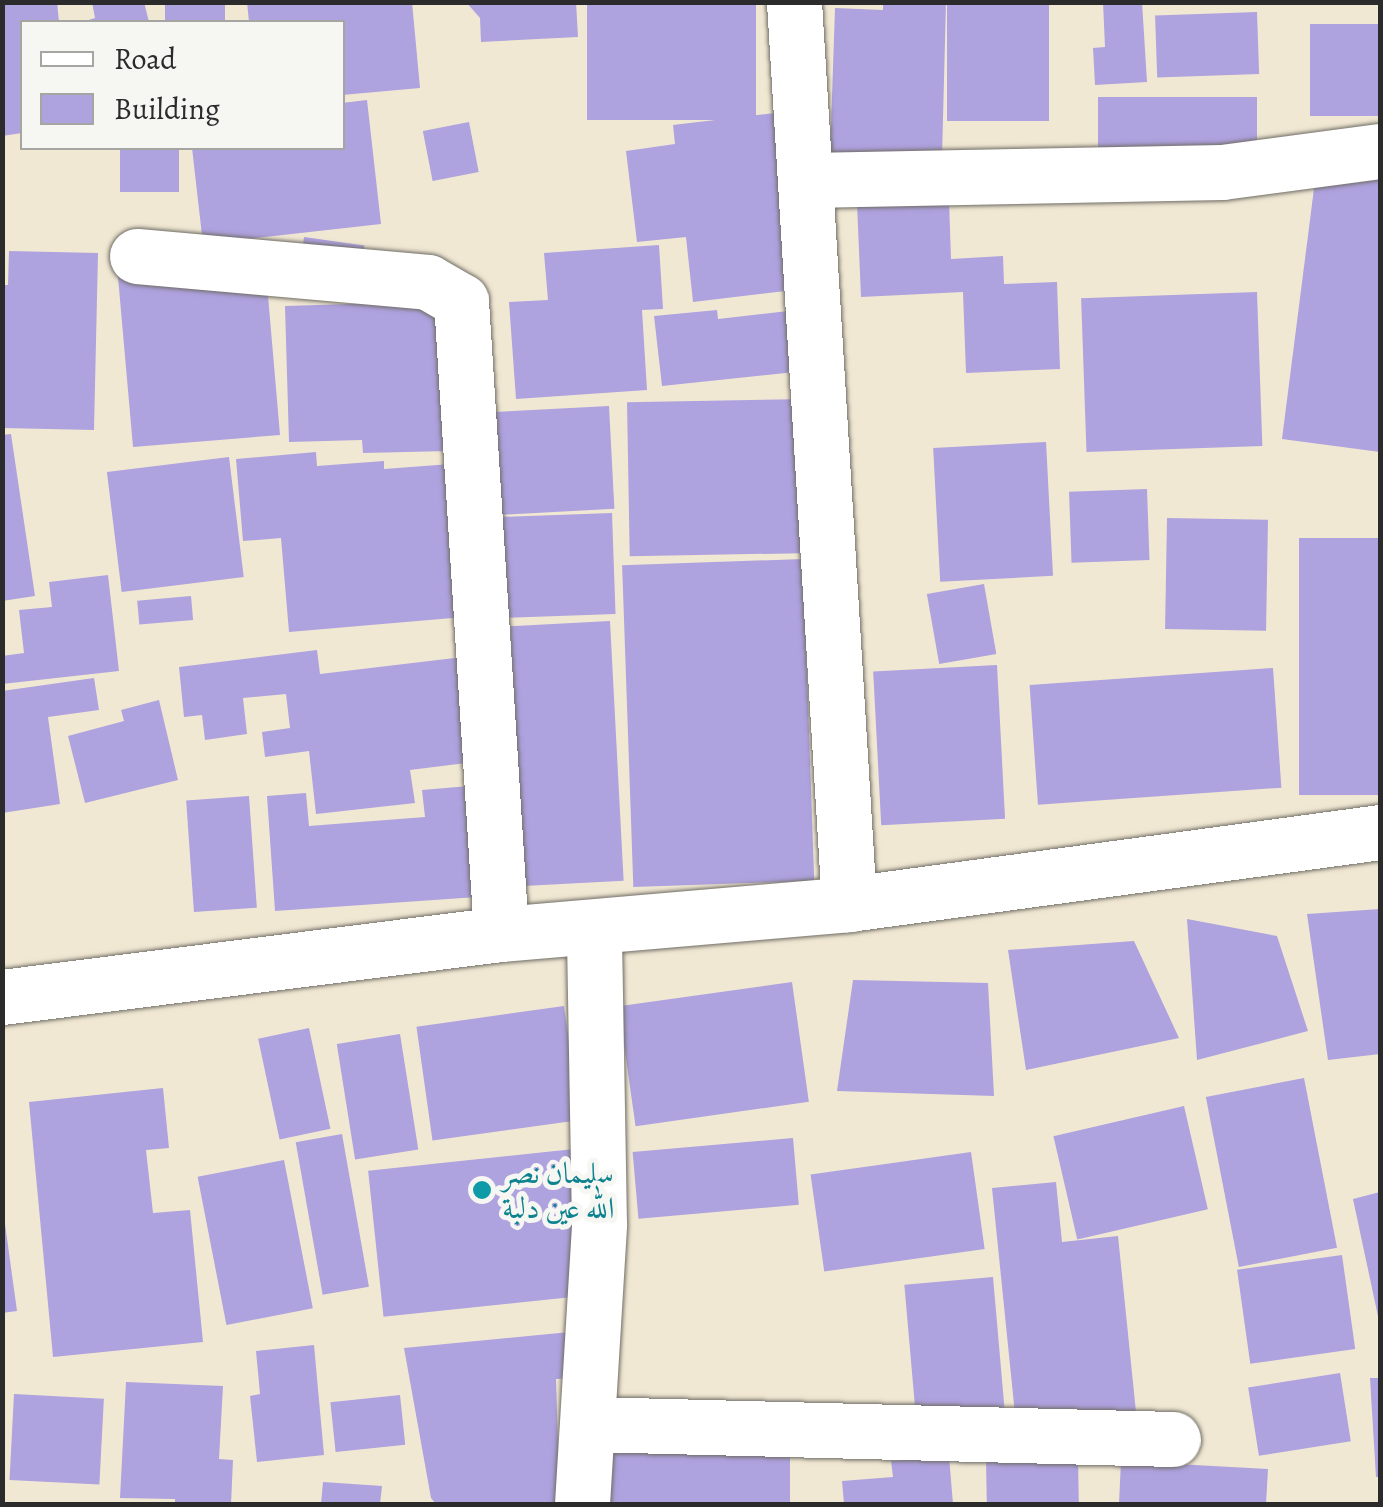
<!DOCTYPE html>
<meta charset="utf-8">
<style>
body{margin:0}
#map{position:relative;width:1383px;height:1507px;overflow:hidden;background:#f1e8d3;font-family:Alegreya,Amiri,serif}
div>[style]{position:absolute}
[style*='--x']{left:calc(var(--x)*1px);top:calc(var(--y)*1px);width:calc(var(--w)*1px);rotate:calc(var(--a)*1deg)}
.building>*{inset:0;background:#aea2df;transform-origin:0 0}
.roads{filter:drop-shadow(0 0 2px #706d66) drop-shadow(0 0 2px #706d66)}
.minor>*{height:55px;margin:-27.5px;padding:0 27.5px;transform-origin:27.5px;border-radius:27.5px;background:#fff}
.dots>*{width:28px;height:28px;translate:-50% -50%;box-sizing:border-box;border:5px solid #f6f6f2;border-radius:50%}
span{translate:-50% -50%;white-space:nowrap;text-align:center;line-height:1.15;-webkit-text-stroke:10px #f6f6f2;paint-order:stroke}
.culture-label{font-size:30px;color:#0d838f}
.left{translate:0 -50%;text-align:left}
.frame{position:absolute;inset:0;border:5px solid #2b2b2b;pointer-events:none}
.legend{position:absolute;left:20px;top:20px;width:325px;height:130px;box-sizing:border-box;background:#f6f6f2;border:2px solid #a5a5a2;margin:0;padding:12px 18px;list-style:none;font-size:30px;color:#2b2b2b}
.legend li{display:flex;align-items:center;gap:20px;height:50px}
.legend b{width:50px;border:2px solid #a5a5a2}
</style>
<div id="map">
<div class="building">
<i style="clip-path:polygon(2px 2px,57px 2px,59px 22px,22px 22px,22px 133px,2px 136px)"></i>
<i style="clip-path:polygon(92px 2px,144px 2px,149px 22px,82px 22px,95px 18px)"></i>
<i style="left:165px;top:2px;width:60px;height:20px"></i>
<i style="clip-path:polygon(247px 2px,412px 2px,420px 88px,342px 95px,342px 22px,249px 22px)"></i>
<i style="clip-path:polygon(466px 2px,576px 2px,578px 37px,481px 42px,480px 18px)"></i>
<i style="left:587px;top:2px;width:169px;height:118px"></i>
<i style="clip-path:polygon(883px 2px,946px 2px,942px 158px,830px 156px,835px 8px,883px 10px)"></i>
<i style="left:947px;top:2px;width:102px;height:119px"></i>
<i style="clip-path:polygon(1103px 2px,1142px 2px,1147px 82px,1095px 85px,1093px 48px,1105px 47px)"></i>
<i style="left:1257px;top:12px;width:62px;height:102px;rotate:88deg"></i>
<i style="left:1310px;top:24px;width:70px;height:92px"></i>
<i style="left:1098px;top:97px;width:159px;height:69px"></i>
<i style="clip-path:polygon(367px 100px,381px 224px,203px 244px,192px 148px,342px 148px,342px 103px)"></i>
<i style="clip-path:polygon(775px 113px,794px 290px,693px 302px,686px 237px,637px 242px,626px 151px,675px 144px,673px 125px)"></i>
<i style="left:469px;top:122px;width:51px;height:47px;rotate:79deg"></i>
<i style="left:120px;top:148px;width:59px;height:44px"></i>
<i style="clip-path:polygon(1317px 165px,1380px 173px,1380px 452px,1282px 439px)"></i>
<i style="clip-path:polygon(949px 200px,951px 259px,1003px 256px,1004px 284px,1057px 282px,1060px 369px,966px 373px,963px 292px,861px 297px,857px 204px)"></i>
<i style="left:304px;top:237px;width:61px;height:28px;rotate:8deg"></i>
<i style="clip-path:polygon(659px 245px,663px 309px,642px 310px,647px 390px,516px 399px,509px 302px,548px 300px,544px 253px)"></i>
<i style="clip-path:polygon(9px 251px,98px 253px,94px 430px,3px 428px,2px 285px,8px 285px)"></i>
<i style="clip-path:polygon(232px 268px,267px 284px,280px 435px,133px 447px,118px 277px)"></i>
<i style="left:1257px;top:292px;width:154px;height:176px;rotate:88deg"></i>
<i style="clip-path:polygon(445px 301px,449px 451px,363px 453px,362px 440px,289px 442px,285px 306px)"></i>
<i style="clip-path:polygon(717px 310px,718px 319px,788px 311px,795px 372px,662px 386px,654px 316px)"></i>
<i style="left:811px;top:399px;width:154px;height:184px;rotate:89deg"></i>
<i style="left:609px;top:406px;width:103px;height:115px;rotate:87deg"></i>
<i style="clip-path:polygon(11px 434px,35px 596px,2px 601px,2px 435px)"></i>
<i style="left:1046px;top:442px;width:134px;height:113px;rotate:87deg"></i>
<i style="clip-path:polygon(316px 452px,317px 466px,384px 461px,384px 469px,451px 464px,464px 617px,289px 632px,281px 538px,243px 541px,236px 459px)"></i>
<i style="left:229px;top:457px;width:121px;height:123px;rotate:83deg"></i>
<i style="left:1147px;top:489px;width:71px;height:78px;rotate:88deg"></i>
<i style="left:612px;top:513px;width:101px;height:110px;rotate:88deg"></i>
<i style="left:1167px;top:518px;width:101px;height:111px;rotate:1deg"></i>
<i style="left:1380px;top:538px;width:257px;height:81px;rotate:90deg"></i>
<i style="left:803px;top:559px;width:322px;height:181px;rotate:88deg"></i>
<i style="clip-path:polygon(108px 575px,119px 671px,2px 684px,2px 656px,24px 653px,19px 610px,52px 607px,49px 582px)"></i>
<i style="left:984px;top:584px;width:71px;height:58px;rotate:80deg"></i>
<i style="left:191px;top:596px;width:24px;height:54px;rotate:85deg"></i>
<i style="left:610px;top:621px;width:260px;height:100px;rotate:87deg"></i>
<i style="clip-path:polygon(317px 650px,320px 674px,463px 657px,474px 762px,410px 770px,415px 803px,316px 814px,309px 751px,265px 757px,262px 732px,290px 728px,286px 694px,243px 698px,247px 734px,205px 740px,202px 715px,184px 717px,179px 667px)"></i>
<i style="left:997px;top:665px;width:154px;height:124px;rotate:87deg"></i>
<i style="left:1273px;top:668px;width:120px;height:244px;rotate:86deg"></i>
<i style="clip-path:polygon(94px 678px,99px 710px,48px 717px,60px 804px,2px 813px,2px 691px)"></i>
<i style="clip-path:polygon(159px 700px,178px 780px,85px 803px,68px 736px,124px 721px,121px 710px)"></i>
<i style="clip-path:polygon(469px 786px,477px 897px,275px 911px,267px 796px,306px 793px,309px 826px,425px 817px,422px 790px)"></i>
<i style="left:249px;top:796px;width:112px;height:63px;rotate:86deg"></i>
<i style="clip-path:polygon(1380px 909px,1380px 1054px,1328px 1060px,1307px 914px)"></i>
<i style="clip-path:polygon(1187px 919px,1277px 936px,1308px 1031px,1197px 1060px)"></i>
<i style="clip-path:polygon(1134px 941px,1179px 1038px,1026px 1070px,1008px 950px)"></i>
<i style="clip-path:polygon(853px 980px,988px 983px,994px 1096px,837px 1091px)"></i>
<i style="left:792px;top:982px;width:121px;height:175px;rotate:82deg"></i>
<i style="left:564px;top:1006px;width:115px;height:149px;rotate:82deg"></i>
<i style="left:309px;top:1028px;width:103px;height:52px;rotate:78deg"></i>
<i style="left:400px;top:1034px;width:117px;height:64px;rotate:81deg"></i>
<i style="left:1304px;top:1078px;width:173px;height:100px;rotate:79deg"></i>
<i style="clip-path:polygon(163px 1088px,169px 1148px,146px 1150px,153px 1213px,190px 1210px,203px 1342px,53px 1357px,29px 1102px)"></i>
<i style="left:1184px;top:1106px;width:106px;height:134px;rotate:77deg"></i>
<i style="left:342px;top:1134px;width:155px;height:47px;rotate:80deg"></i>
<i style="left:793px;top:1138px;width:67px;height:161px;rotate:85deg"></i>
<i style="left:574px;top:1149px;width:147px;height:207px;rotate:84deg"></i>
<i style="left:971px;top:1152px;width:98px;height:162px;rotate:82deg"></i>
<i style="left:284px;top:1160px;width:151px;height:88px;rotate:79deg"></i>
<i style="clip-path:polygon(1056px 1182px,1062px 1242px,1118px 1236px,1136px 1412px,1016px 1424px,992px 1188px)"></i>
<i style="clip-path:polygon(1380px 1192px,1380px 1320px,1379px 1321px,1353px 1199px)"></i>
<i style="clip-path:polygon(2px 1202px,17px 1311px,2px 1313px)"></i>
<i style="left:1342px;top:1255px;width:95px;height:106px;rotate:82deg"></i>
<i style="left:993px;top:1277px;width:131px;height:89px;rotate:85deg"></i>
<i style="clip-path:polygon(580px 1331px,581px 1378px,556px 1379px,560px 1504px,436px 1504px,431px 1498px,404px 1348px)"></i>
<i style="clip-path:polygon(314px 1345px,324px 1455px,257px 1462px,250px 1396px,260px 1394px,256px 1351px)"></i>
<i style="left:1340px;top:1373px;width:69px;height:93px;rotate:81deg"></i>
<i style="clip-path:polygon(1370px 1378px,1380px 1378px,1380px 1477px,1376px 1477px)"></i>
<i style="clip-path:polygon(126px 1382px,223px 1386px,219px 1459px,233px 1460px,231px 1504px,175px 1504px,175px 1499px,120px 1498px)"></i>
<i style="left:14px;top:1394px;width:90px;height:86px;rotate:3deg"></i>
<i style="left:400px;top:1395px;width:50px;height:70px;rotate:84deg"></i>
<i style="left:790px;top:1448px;width:56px;height:185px;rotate:90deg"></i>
<i style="clip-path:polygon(949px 1456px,953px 1504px,844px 1504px,842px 1481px,893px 1477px,891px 1461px)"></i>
<i style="left:1078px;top:1457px;width:47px;height:92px;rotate:89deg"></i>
<i style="clip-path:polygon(1121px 1461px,1268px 1469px,1266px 1504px,1119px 1504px)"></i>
<i style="clip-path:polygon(323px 1482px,382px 1486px,380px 1504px,321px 1504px)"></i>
</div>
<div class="roads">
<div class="minor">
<i style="--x:794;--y:2;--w:904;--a:86.51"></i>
<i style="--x:808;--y:180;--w:414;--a:-1.1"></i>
<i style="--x:1222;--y:172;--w:159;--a:-7.6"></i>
<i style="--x:137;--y:256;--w:292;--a:5.1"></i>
<i style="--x:428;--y:282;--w:38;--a:30"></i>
<i style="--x:461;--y:301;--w:634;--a:86.38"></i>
<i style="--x:2;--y:997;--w:503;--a:-7.2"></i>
<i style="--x:501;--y:934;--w:349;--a:-4.9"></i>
<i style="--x:849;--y:904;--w:536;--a:-7.72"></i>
<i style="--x:589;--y:1424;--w:584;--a:1.47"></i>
<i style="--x:582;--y:1504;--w:281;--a:-86.5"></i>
<i style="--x:599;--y:1224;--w:296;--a:-91"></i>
</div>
</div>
<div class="dots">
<i style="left:482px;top:1190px;background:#0f9aa8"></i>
</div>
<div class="culture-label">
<span class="left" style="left:502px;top:1190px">سليمان نصر<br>الله عين دلبة</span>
</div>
<div class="frame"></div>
<ul class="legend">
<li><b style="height:12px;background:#fff"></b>Road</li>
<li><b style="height:28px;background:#aea2df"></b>Building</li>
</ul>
</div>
